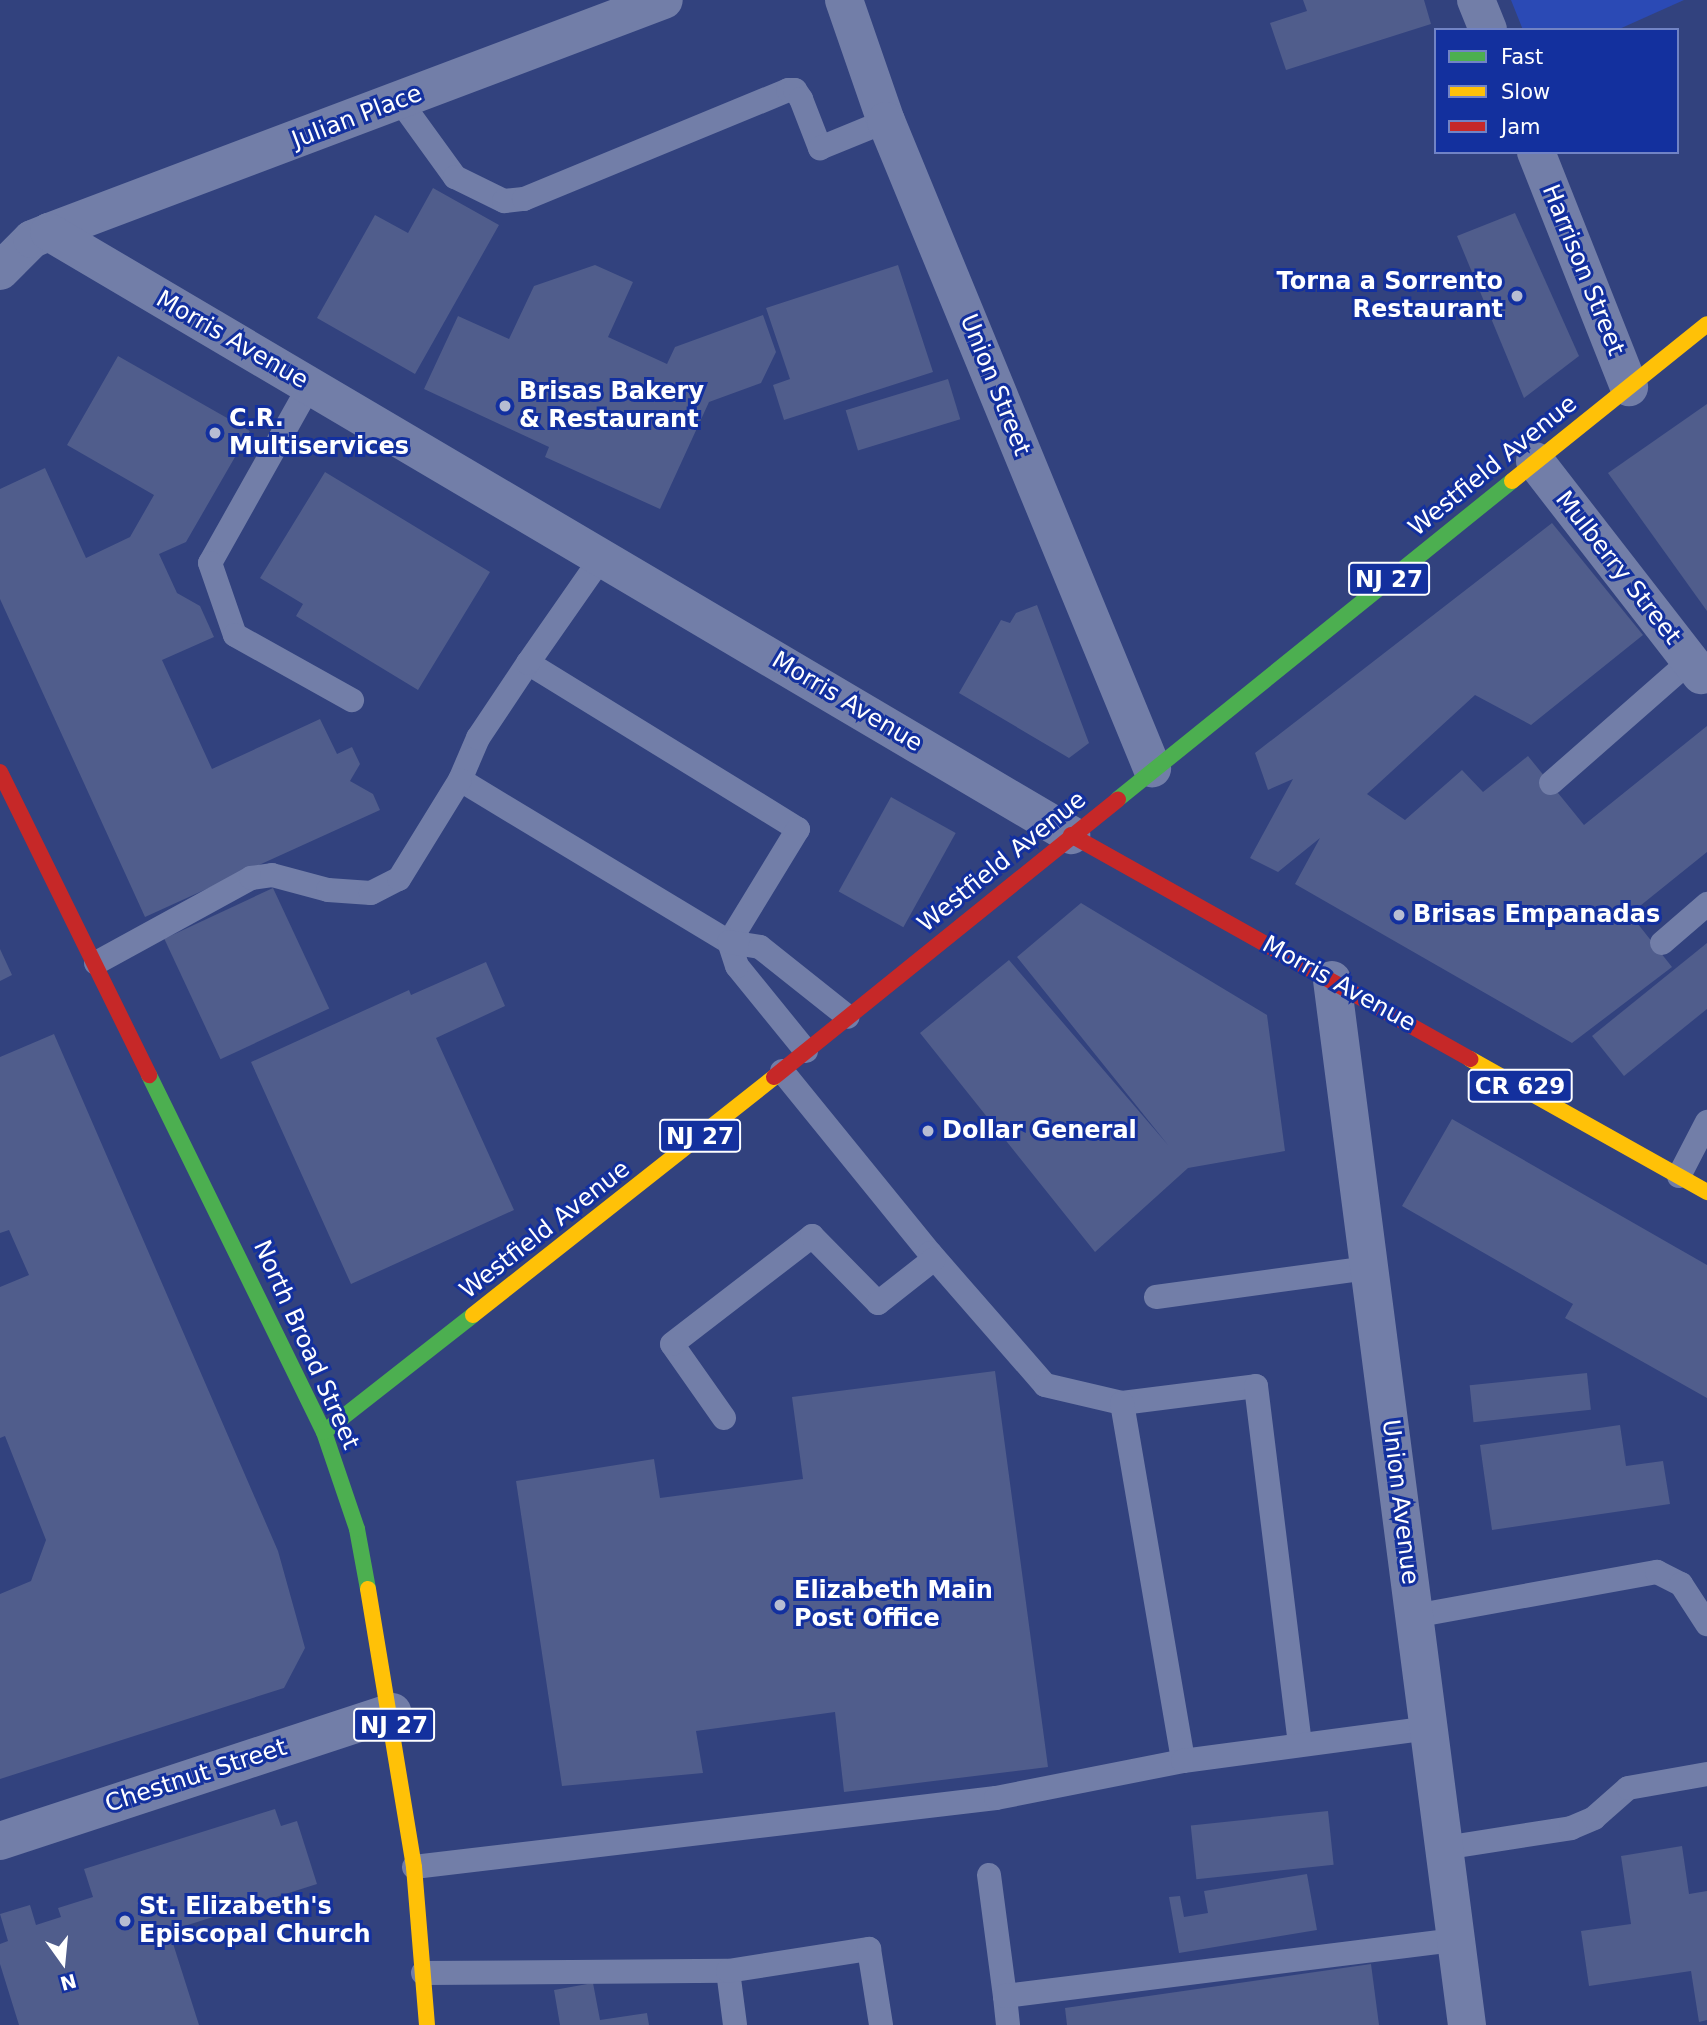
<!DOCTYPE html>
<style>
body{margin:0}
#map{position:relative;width:1707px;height:2025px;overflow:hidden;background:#32427e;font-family:"DejaVu Sans",sans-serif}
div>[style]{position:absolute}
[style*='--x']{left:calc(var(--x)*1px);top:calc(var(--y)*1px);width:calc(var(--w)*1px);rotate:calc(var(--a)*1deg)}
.green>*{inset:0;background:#2b4ab5}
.building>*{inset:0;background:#505d8c;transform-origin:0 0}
.lane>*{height:24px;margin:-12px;padding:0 12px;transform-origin:12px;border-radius:12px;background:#727ea8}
.street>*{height:38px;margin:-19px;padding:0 19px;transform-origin:19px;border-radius:19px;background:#727ea8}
.fast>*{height:16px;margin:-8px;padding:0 8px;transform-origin:8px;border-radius:8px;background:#4caf50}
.slow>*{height:16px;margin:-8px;padding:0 8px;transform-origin:8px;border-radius:8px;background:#ffc107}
.jam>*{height:16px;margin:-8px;padding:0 8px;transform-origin:8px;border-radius:8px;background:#c62828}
.dots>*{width:19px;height:19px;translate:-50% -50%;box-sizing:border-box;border:4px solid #13309e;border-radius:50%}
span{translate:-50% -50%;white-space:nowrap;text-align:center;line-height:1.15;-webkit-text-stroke:6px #13309e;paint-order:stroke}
.shield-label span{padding:2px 5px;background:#13309e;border:2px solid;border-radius:5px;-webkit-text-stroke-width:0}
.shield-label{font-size:23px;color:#fff;font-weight:700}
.street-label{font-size:24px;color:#fff}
.poi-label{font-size:24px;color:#fff;font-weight:700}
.right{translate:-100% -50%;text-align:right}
.left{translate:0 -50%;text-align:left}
.legend{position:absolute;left:1434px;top:28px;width:245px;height:126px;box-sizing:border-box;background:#13309e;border:2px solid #7183c5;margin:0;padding:9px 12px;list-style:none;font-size:21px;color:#fff}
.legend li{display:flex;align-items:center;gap:14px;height:35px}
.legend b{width:35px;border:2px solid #7183c5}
.north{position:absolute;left:28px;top:1927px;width:70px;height:70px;-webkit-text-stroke:5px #13309e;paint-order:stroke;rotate:165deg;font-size:19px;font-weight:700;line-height:28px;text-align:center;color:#fff}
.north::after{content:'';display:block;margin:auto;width:24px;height:32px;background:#fff;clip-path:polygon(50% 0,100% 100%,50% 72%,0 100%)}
</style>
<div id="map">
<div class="green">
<i style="clip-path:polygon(1511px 0,1684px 0,1617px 30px,1523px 30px)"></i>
</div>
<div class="building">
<i style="clip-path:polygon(1303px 0,1424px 0,1431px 24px,1286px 70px,1270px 23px,1307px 11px)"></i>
<i style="clip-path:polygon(433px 188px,499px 225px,415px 374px,317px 318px,375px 215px,408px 233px)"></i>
<i style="clip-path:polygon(1515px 213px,1579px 356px,1524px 398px,1457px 236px)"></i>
<i style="clip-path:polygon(595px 265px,633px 282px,608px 337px,667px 364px,675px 347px,763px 315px,776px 352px,761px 383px,709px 402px,660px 509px,545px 457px,549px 447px,424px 389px,458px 316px,509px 339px,534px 286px)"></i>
<i style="clip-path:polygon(898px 265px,933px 372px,784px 420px,773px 385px,790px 379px,766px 308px)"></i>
<i style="clip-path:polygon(118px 356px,250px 431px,186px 542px,159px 554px,177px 593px,200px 606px,214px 637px,162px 660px,212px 769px,320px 719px,337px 754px,352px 747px,360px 764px,350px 781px,373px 794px,380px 810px,145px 917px,0 599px,0 489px,45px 468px,86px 558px,130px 537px,154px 495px,67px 445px)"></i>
<i style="left:948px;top:379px;width:42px;height:107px;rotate:73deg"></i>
<i style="clip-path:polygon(1707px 404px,1707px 611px,1608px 473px)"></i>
<i style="clip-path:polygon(325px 472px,490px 572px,418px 690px,296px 616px,303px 604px,260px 578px)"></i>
<i style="clip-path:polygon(1552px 523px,1643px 635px,1531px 725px,1475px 695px,1367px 794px,1405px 820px,1462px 770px,1483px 792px,1528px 756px,1584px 825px,1707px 726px,1707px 852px,1630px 914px,1672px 967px,1572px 1043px,1295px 884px,1320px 838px,1278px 872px,1250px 858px,1293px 779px,1268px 790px,1255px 753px)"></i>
<i style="clip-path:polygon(1037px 605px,1089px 743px,1069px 758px,959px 693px,1001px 620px,1010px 623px,1016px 613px)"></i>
<i style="left:891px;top:797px;width:74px;height:108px;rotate:29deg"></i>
<i style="left:273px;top:888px;width:133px;height:120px;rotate:65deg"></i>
<i style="clip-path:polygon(1081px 903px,1267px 1015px,1285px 1151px,1188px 1168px,1095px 1252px,920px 1033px,1009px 960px,1168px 1145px,1017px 957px)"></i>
<i style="clip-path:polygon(1707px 943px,1707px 1009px,1624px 1076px,1592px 1036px)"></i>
<i style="clip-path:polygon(0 949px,12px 975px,0 981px)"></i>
<i style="clip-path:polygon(486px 962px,505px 1006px,436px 1038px,514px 1210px,351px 1284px,251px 1062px,409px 990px,411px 995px)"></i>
<i style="clip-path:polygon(54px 1034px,278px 1551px,305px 1648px,284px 1688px,0 1779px,0 1594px,31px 1581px,46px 1540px,5px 1436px,0 1438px,0 1287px,29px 1275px,9px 1230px,0 1233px,0 1057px)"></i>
<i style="clip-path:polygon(1452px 1119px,1707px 1265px,1707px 1398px,1565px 1318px,1573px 1304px,1402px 1206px)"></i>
<i style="clip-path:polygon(995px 1371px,1048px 1767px,844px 1792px,835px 1712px,696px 1731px,703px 1773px,562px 1786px,516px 1481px,654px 1459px,660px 1498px,803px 1479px,792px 1397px)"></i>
<i style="left:1587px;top:1373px;width:37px;height:118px;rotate:84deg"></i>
<i style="clip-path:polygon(1620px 1425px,1626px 1466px,1663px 1461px,1670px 1504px,1492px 1530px,1480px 1445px)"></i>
<i style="clip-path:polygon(275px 1809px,281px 1826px,297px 1821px,317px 1884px,169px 1931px,199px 2025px,19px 2025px,0 1964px,0 1944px,8px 1941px,0 1914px,30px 1905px,36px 1925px,61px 1917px,58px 1908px,93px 1897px,84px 1869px)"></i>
<i style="left:1328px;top:1811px;width:54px;height:138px;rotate:84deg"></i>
<i style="clip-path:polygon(1682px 1846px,1689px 1894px,1707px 1891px,1707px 2020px,1699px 2022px,1691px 1971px,1589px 1986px,1581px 1931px,1631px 1924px,1621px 1856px)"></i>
<i style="clip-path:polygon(1307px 1874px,1317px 1930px,1179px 1953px,1169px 1897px,1180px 1896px,1184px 1917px,1208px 1913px,1204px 1891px)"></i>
<i style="clip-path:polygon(1371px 1964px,1379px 2025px,1067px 2025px,1065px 2008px)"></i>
<i style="clip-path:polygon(593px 1983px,600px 2020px,647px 2013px,649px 2025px,560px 2025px,554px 1990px)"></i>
</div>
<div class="lane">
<i style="--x:400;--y:101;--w:94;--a:54.1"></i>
<i style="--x:455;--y:177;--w:55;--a:26.1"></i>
<i style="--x:504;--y:201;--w:20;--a:-6"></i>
<i style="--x:524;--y:199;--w:286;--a:-22.4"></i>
<i style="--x:788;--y:90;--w:7;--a:0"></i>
<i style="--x:795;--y:90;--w:11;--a:56"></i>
<i style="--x:801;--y:99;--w:53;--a:68.8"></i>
<i style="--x:820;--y:148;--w:71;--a:-22.2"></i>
<i style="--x:310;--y:385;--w:204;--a:119.3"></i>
<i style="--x:210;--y:563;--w:76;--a:70.9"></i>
<i style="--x:235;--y:635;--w:134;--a:29.1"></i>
<i style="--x:528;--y:663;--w:317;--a:31.6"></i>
<i style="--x:798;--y:829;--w:132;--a:121.4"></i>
<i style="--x:729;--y:942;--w:314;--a:-148.9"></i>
<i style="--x:460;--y:780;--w:46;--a:-66.8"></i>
<i style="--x:478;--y:738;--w:90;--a:-56.3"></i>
<i style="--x:528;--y:663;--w:129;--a:-55.1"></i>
<i style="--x:1551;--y:783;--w:185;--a:-41.3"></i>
<i style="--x:1662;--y:943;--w:60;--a:-40.9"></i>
<i style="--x:96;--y:963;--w:177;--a:-28.7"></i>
<i style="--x:251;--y:878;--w:21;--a:-8"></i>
<i style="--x:272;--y:875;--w:58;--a:15"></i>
<i style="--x:328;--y:890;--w:43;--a:4"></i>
<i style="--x:371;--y:893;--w:31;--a:-27"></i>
<i style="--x:399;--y:879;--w:116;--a:-58.4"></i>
<i style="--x:806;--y:1051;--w:109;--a:-129.1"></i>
<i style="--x:737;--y:966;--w:25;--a:-108"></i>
<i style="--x:729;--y:942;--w:31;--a:9"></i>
<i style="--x:760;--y:947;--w:112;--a:38.5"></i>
<i style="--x:782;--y:1071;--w:235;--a:50.9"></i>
<i style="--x:930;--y:1253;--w:175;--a:48.9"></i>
<i style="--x:1045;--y:1385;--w:79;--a:13.2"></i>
<i style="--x:1122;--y:1403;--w:135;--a:-7.2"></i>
<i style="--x:1256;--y:1386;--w:360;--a:83"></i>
<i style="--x:1679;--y:1176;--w:61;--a:-62.6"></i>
<i style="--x:1156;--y:1297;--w:215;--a:-7.8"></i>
<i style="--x:1122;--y:1403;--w:363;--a:80.3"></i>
<i style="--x:724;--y:1418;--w:90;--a:-125.1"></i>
<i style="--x:672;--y:1344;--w:177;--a:-37.6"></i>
<i style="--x:812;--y:1236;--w:94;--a:45.4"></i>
<i style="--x:878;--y:1303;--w:71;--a:-38.2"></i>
<i style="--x:1414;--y:1616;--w:247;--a:-10.3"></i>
<i style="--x:1657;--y:1572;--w:27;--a:27"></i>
<i style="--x:1681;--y:1584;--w:48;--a:57"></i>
<i style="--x:1444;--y:1848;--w:129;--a:-8.9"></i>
<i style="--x:1571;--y:1828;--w:25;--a:-23"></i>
<i style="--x:1594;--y:1818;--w:45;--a:-41.4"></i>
<i style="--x:1628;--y:1788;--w:80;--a:-10"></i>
<i style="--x:414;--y:1867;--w:586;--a:-6.76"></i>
<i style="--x:996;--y:1798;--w:191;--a:-11.2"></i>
<i style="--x:1183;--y:1761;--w:248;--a:-7.6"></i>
<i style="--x:989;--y:1875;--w:122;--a:82.5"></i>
<i style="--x:728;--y:1971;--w:54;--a:82.6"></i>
<i style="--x:423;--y:1973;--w:305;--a:-0.4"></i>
<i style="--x:728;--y:1971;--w:143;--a:-8.9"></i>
<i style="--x:869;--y:1949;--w:77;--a:81"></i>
<i style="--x:1008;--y:2025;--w:29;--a:-96"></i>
<i style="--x:1005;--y:1996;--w:454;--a:-7.1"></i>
</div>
<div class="street">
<i style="--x:844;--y:0;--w:128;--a:70.9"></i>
<i style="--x:886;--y:121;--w:700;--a:67.65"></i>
<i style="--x:1476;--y:0;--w:32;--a:68"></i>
<i style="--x:1536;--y:152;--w:253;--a:68.4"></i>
<i style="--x:49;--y:232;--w:657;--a:-20.67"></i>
<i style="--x:0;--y:271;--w:45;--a:-45"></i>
<i style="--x:32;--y:239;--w:18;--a:-22"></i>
<i style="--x:49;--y:232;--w:1187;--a:30.54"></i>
<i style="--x:1535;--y:461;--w:271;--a:52.2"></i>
<i style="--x:1332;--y:980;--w:1054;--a:82.64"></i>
<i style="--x:0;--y:1841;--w:413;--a:-18.2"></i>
</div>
<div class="fast">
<i style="--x:1118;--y:799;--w:506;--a:-38.91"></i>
<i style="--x:149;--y:1075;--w:398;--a:63.9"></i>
<i style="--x:368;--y:1589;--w:61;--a:-100.4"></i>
<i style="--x:357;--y:1529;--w:102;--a:-108.8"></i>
<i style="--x:324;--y:1432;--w:189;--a:-38.1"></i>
</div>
<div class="slow">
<i style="--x:1512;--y:481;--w:250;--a:-38.8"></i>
<i style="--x:1470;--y:1059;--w:272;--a:29.3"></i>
<i style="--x:473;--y:1315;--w:384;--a:-38.3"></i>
<i style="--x:368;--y:1589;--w:282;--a:80.6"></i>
<i style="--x:414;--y:1867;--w:159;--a:85.3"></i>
</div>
<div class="jam">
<i style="--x:0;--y:772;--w:338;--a:63.8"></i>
<i style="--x:1071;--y:835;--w:458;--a:29.3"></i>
<i style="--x:774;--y:1077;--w:442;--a:-38.9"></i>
</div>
<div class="dots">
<i style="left:1517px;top:296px;background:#b7bdd2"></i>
<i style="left:505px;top:406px;background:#b7bdd2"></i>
<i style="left:215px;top:433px;background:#b7bdd2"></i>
<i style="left:1399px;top:915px;background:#b7bdd2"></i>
<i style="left:928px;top:1131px;background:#b7bdd2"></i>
<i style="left:780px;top:1605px;background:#b7bdd2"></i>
<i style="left:125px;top:1921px;background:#b7bdd2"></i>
</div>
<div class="shield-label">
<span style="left:1389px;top:579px">NJ 27</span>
<span style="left:1520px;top:1086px">CR 629</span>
<span style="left:700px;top:1136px">NJ 27</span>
<span style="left:394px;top:1725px">NJ 27</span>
</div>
<div class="street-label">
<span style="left:357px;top:117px;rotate:-21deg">Julian Place</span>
<span style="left:1583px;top:270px;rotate:68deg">Harrison Street</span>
<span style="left:232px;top:340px;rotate:30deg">Morris Avenue</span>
<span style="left:995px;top:385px;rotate:68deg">Union Street</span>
<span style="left:1493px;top:466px;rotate:-39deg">Westfield Avenue</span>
<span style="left:1618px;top:568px;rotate:52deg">Mulberry Street</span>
<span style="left:847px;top:702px;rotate:31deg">Morris Avenue</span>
<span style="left:1002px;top:862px;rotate:-39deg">Westfield Avenue</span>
<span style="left:1339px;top:984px;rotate:29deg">Morris Avenue</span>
<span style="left:545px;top:1230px;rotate:-38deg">Westfield Avenue</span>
<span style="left:306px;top:1345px;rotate:66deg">North Broad Street</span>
<span style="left:1400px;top:1502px;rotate:83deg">Union Avenue</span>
<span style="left:196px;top:1776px;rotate:-18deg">Chestnut Street</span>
</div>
<div class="poi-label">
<span class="right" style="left:1503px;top:296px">Torna a Sorrento<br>Restaurant</span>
<span class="left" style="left:519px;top:406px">Brisas Bakery<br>&amp; Restaurant</span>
<span class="left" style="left:229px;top:433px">C.R.<br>Multiservices</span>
<span class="left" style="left:1413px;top:915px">Brisas Empanadas</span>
<span class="left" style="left:942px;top:1131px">Dollar General</span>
<span class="left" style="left:794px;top:1605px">Elizabeth Main<br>Post Office</span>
<span class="left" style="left:139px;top:1921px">St. Elizabeth's<br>Episcopal Church</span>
</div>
<ul class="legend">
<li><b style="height:9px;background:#4caf50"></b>Fast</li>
<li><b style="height:9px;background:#ffc107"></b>Slow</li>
<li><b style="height:9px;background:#c62828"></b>Jam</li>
</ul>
<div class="north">N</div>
</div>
